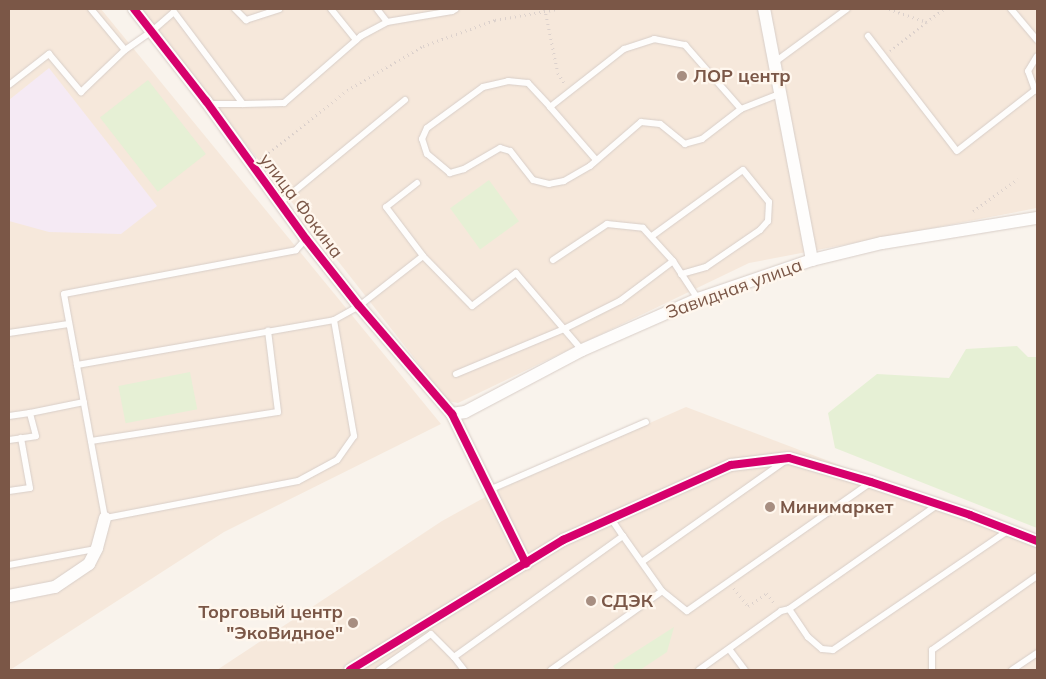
<!DOCTYPE html>
<meta charset="utf-8">
<style>
body{margin:0}
#map{position:relative;width:1046px;height:679px;overflow:hidden;background:#f9f3ec;font-family:Mulish,sans-serif}
div>[style]{position:absolute}
[style*='--x']{left:calc(var(--x)*1px);top:calc(var(--y)*1px);width:calc(var(--w)*1px);rotate:calc(var(--a)*1deg)}
.residential>*{inset:0;background:#f6e8db}
.education>*{inset:0;background:#f5eaf4}
.green>*{inset:0;background:#e6f0d5;transform-origin:0 0}
.path>*{height:2.5px;margin-top:-1.25px;transform-origin:0;background:repeating-linear-gradient(90deg,#dcd1cc 0 1px,transparent 0 5px)}
.roads{filter:drop-shadow(0 0 1px #d8cec8) drop-shadow(0 0 1px #d8cec8)}
.lane>*{height:6px;margin:-3px;padding:0 3px;transform-origin:3px;border-radius:3px;background:#fefdfc}
.street>*{height:12px;margin:-6px;padding:0 6px;transform-origin:6px;border-radius:6px;background:#fefdfc}
.cycleway>*{height:8px;margin:-4px;padding:0 4px;transform-origin:4px;border-radius:4px;background:#d6006c}
.dots>*{width:14px;height:14px;translate:-50% -50%;box-sizing:border-box;border:2px solid #fff7ee;border-radius:50%}
span{translate:-50% -50%;white-space:nowrap;text-align:center;line-height:1.15;-webkit-text-stroke:4.5px #fff7ee;paint-order:stroke}
.poi-label{font-size:18px;color:#7b5747;font-weight:700}
.left{translate:0 -50%;text-align:left}
.right{translate:-100% -50%;text-align:right}
.street-label{font-size:18px;color:#7b5747}
.frame{position:absolute;inset:0;border:10px solid #7b5747;pointer-events:none}
</style>
<div id="map">
<div class="residential">
<i style="clip-path:polygon(9px 9px,101px 9px,441px 424px,224px 532px,10px 670px)"></i>
<i style="clip-path:polygon(140px 9px,1037px 9px,1037px 208px,749px 263px,458px 403px,448px 401px)"></i>
<i style="clip-path:polygon(686px 407px,1037px 540px,1037px 670px,217px 670px,442px 521px,498px 490px)"></i>
</div>
<div class="education">
<i style="clip-path:polygon(49px 68px,157px 206px,121px 234px,49px 232px,9px 221px,9px 100px)"></i>
</div>
<div class="green">
<i style="left:148px;top:80px;width:94px;height:61px;rotate:52deg"></i>
<i style="left:489px;top:180px;width:51px;height:48px;rotate:54deg"></i>
<i style="clip-path:polygon(1017px 346px,1028px 357px,1037px 357px,1037px 528px,835px 448px,828px 413px,877px 374px,949px 378px,966px 349px)"></i>
<i style="left:190px;top:372px;width:38px;height:73px;rotate:79deg"></i>
<i style="clip-path:polygon(674px 627px,667px 652px,640px 670px,616px 670px,613px 666px)"></i>
</div>
<div class="path">
<i style="--x:545;--y:9;--w:65;--a:78.5"></i>
<i style="--x:558;--y:73;--w:13;--a:58"></i>
<i style="--x:889;--y:9;--w:39;--a:19"></i>
<i style="--x:926;--y:22;--w:22;--a:-36"></i>
<i style="--x:890;--y:51;--w:46;--a:-38.9"></i>
<i style="--x:261;--y:159;--w:110;--a:-38.7"></i>
<i style="--x:347;--y:90;--w:88;--a:-30.1"></i>
<i style="--x:423;--y:46;--w:77;--a:-19.9"></i>
<i style="--x:495;--y:20;--w:63;--a:-10.1"></i>
<i style="--x:973;--y:211;--w:55;--a:-35.4"></i>
<i style="--x:734;--y:588;--w:23;--a:52"></i>
<i style="--x:748;--y:606;--w:23;--a:-34"></i>
<i style="--x:767;--y:593;--w:15;--a:53"></i>
</div>
<div class="roads">
<div class="lane">
<i style="--x:91;--y:9;--w:53;--a:50.3"></i>
<i style="--x:235;--y:9;--w:16;--a:45"></i>
<i style="--x:246;--y:20;--w:35;--a:-18"></i>
<i style="--x:331;--y:9;--w:40;--a:51"></i>
<i style="--x:377;--y:9;--w:16;--a:52"></i>
<i style="--x:387;--y:22;--w:66;--a:-9.6"></i>
<i style="--x:452;--y:11;--w:4;--a:-27"></i>
<i style="--x:1011;--y:9;--w:40;--a:50"></i>
<i style="--x:868;--y:36;--w:145;--a:52.3"></i>
<i style="--x:957;--y:151;--w:99;--a:-38"></i>
<i style="--x:1035;--y:90;--w:2;--a:27"></i>
<i style="--x:775;--y:62;--w:89;--a:-36.4"></i>
<i style="--x:9;--y:85;--w:51;--a:-37.8"></i>
<i style="--x:49;--y:54;--w:50;--a:49.9"></i>
<i style="--x:81;--y:92;--w:61;--a:-43.7"></i>
<i style="--x:125;--y:50;--w:32;--a:-35"></i>
<i style="--x:151;--y:32;--w:30;--a:-41"></i>
<i style="--x:174;--y:12;--w:115;--a:53.1"></i>
<i style="--x:243;--y:104;--w:41;--a:-1.4"></i>
<i style="--x:284;--y:103;--w:102;--a:-41"></i>
<i style="--x:361;--y:36;--w:30;--a:-28"></i>
<i style="--x:1035;--y:90;--w:20;--a:-110"></i>
<i style="--x:1028;--y:71;--w:17;--a:-59"></i>
<i style="--x:208;--y:104;--w:35;--a:0"></i>
<i style="--x:550;--y:107;--w:70;--a:49"></i>
<i style="--x:741;--y:109;--w:49;--a:142.4"></i>
<i style="--x:702;--y:139;--w:18;--a:164"></i>
<i style="--x:685;--y:144;--w:32;--a:-141"></i>
<i style="--x:660;--y:124;--w:19;--a:-174"></i>
<i style="--x:641;--y:122;--w:67;--a:139.2"></i>
<i style="--x:590;--y:166;--w:30;--a:150"></i>
<i style="--x:564;--y:181;--w:15;--a:169"></i>
<i style="--x:549;--y:184;--w:16;--a:-166"></i>
<i style="--x:533;--y:180;--w:37;--a:-128"></i>
<i style="--x:510;--y:151;--w:10;--a:-163"></i>
<i style="--x:500;--y:148;--w:42;--a:149.7"></i>
<i style="--x:464;--y:169;--w:15;--a:164"></i>
<i style="--x:450;--y:173;--w:30;--a:-140"></i>
<i style="--x:427;--y:154;--w:16;--a:-108"></i>
<i style="--x:422;--y:139;--w:12;--a:-66"></i>
<i style="--x:427;--y:128;--w:69;--a:-36.2"></i>
<i style="--x:483;--y:87;--w:26;--a:-13"></i>
<i style="--x:508;--y:81;--w:20;--a:6"></i>
<i style="--x:528;--y:83;--w:33;--a:47"></i>
<i style="--x:550;--y:107;--w:94;--a:-38.1"></i>
<i style="--x:624;--y:49;--w:32;--a:-18"></i>
<i style="--x:654;--y:39;--w:32;--a:11"></i>
<i style="--x:685;--y:45;--w:85;--a:48.8"></i>
<i style="--x:741;--y:109;--w:41;--a:-21.5"></i>
<i style="--x:417;--y:183;--w:39;--a:142"></i>
<i style="--x:386;--y:207;--w:61;--a:52.9"></i>
<i style="--x:280;--y:203;--w:162;--a:-39.5"></i>
<i style="--x:652;--y:236;--w:112;--a:-36"></i>
<i style="--x:743;--y:170;--w:41;--a:50.9"></i>
<i style="--x:769;--y:202;--w:19;--a:93"></i>
<i style="--x:768;--y:221;--w:12;--a:132"></i>
<i style="--x:760;--y:230;--w:65;--a:145.6"></i>
<i style="--x:706;--y:267;--w:26;--a:164"></i>
<i style="--x:553;--y:260;--w:65;--a:-33.7"></i>
<i style="--x:607;--y:224;--w:36;--a:6"></i>
<i style="--x:643;--y:228;--w:45;--a:47.7"></i>
<i style="--x:334;--y:320;--w:118;--a:80.2"></i>
<i style="--x:354;--y:436;--w:29;--a:125"></i>
<i style="--x:337;--y:460;--w:44;--a:151.7"></i>
<i style="--x:298;--y:481;--w:197;--a:169.1"></i>
<i style="--x:105;--y:518;--w:156;--a:-100.4"></i>
<i style="--x:77;--y:365;--w:261;--a:-9.9"></i>
<i style="--x:334;--y:320;--w:29;--a:-29"></i>
<i style="--x:359;--y:306;--w:81;--a:-38"></i>
<i style="--x:423;--y:256;--w:70;--a:45.6"></i>
<i style="--x:472;--y:306;--w:55;--a:-36.9"></i>
<i style="--x:516;--y:273;--w:101;--a:49.4"></i>
<i style="--x:9;--y:333;--w:60;--a:-8.7"></i>
<i style="--x:77;--y:365;--w:72;--a:-100.4"></i>
<i style="--x:64;--y:294;--w:236;--a:-10.7"></i>
<i style="--x:296;--y:250;--w:15;--a:-48"></i>
<i style="--x:456;--y:374;--w:117;--a:-22.6"></i>
<i style="--x:564;--y:329;--w:63;--a:-26.6"></i>
<i style="--x:620;--y:301;--w:66;--a:-37"></i>
<i style="--x:673;--y:261;--w:45;--a:56.7"></i>
<i style="--x:9;--y:416;--w:21;--a:-8"></i>
<i style="--x:9;--y:440;--w:27;--a:-8"></i>
<i style="--x:36;--y:436;--w:24;--a:-105"></i>
<i style="--x:30;--y:413;--w:55;--a:-11.5"></i>
<i style="--x:91;--y:441;--w:189;--a:-8.8"></i>
<i style="--x:278;--y:412;--w:82;--a:-97"></i>
<i style="--x:489;--y:490;--w:171;--a:-23.4"></i>
<i style="--x:9;--y:491;--w:21;--a:-8"></i>
<i style="--x:30;--y:488;--w:51;--a:-100.2"></i>
<i style="--x:610;--y:517;--w:23;--a:56"></i>
<i style="--x:643;--y:561;--w:174;--a:-35.2"></i>
<i style="--x:9;--y:565;--w:87;--a:-10.5"></i>
<i style="--x:789;--y:609;--w:34;--a:56"></i>
<i style="--x:808;--y:637;--w:18;--a:41"></i>
<i style="--x:822;--y:649;--w:11;--a:5"></i>
<i style="--x:833;--y:650;--w:213;--a:-34.3"></i>
<i style="--x:729;--y:649;--w:26;--a:53"></i>
<i style="--x:454;--y:657;--w:208;--a:-35.6"></i>
<i style="--x:623;--y:536;--w:67;--a:54.7"></i>
<i style="--x:662;--y:591;--w:32;--a:39"></i>
<i style="--x:687;--y:611;--w:225;--a:-35"></i>
<i style="--x:379;--y:670;--w:63;--a:-34.7"></i>
<i style="--x:431;--y:634;--w:33;--a:45"></i>
<i style="--x:454;--y:657;--w:16;--a:52"></i>
<i style="--x:551;--y:670;--w:136;--a:-35.4"></i>
<i style="--x:699;--y:670;--w:101;--a:-35.7"></i>
<i style="--x:781;--y:611;--w:8;--a:-14"></i>
<i style="--x:789;--y:609;--w:181;--a:-35.1"></i>
<i style="--x:932;--y:670;--w:20;--a:-90"></i>
<i style="--x:932;--y:650;--w:128;--a:-35.2"></i>
<i style="--x:1012;--y:670;--w:30;--a:-34"></i>
</div>
<div class="street">
<i style="--x:134;--y:9;--w:117;--a:52"></i>
<i style="--x:206;--y:101;--w:170;--a:54.1"></i>
<i style="--x:306;--y:239;--w:85;--a:51.7"></i>
<i style="--x:359;--y:306;--w:143;--a:49.3"></i>
<i style="--x:452;--y:414;--w:167;--a:63.7"></i>
<i style="--x:812;--y:260;--w:72;--a:-13.7"></i>
<i style="--x:882;--y:243;--w:157;--a:-9.2"></i>
<i style="--x:452;--y:414;--w:13;--a:-9"></i>
<i style="--x:465;--y:412;--w:132;--a:-27.9"></i>
<i style="--x:582;--y:350;--w:127;--a:-23.7"></i>
<i style="--x:698;--y:299;--w:120;--a:-18.9"></i>
<i style="--x:812;--y:260;--w:256;--a:-100.8"></i>
<i style="--x:9;--y:596;--w:47;--a:-11.1"></i>
<i style="--x:55;--y:587;--w:41;--a:-34.1"></i>
<i style="--x:89;--y:564;--w:18;--a:-63"></i>
<i style="--x:97;--y:548;--w:31;--a:-75"></i>
<i style="--x:350;--y:670;--w:250;--a:-31.4"></i>
<i style="--x:563;--y:540;--w:184;--a:-24.1"></i>
<i style="--x:731;--y:465;--w:58;--a:-6.9"></i>
<i style="--x:789;--y:458;--w:85;--a:16.3"></i>
<i style="--x:871;--y:482;--w:104;--a:18.4"></i>
<i style="--x:970;--y:515;--w:72;--a:21.2"></i>
</div>
</div>
<div class="cycleway">
<i style="--x:134;--y:9;--w:117;--a:52"></i>
<i style="--x:206;--y:101;--w:170;--a:54.1"></i>
<i style="--x:306;--y:239;--w:85;--a:51.7"></i>
<i style="--x:359;--y:306;--w:143;--a:49.3"></i>
<i style="--x:452;--y:414;--w:167;--a:63.7"></i>
<i style="--x:350;--y:670;--w:250;--a:-31.4"></i>
<i style="--x:563;--y:540;--w:184;--a:-24.1"></i>
<i style="--x:731;--y:465;--w:58;--a:-6.9"></i>
<i style="--x:789;--y:458;--w:85;--a:16.3"></i>
<i style="--x:871;--y:482;--w:104;--a:18.4"></i>
<i style="--x:970;--y:515;--w:72;--a:21.2"></i>
</div>
<div class="dots">
<i style="left:682px;top:76px;background:#a78e81"></i>
<i style="left:770px;top:507px;background:#a78e81"></i>
<i style="left:591px;top:601px;background:#a78e81"></i>
<i style="left:353px;top:623px;background:#a78e81"></i>
</div>
<div class="poi-label">
<span class="left" style="left:693px;top:76px">ЛОР центр</span>
<span class="left" style="left:780px;top:507px">Минимаркет</span>
<span class="left" style="left:601px;top:601px">СДЭК</span>
<span class="right" style="left:343px;top:623px">Торговый центр<br>"ЭкоВидное"</span>
</div>
<div class="street-label">
<span style="left:301px;top:206px;rotate:53deg">улица Фокина</span>
<span style="left:734px;top:289px;rotate:-20deg">Завидная улица</span>
</div>
<div class="frame"></div>
</div>
